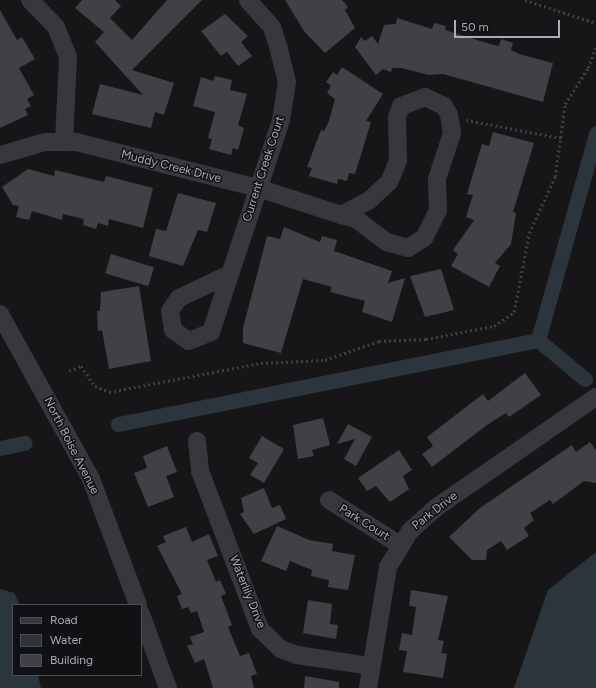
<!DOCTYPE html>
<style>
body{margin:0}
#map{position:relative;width:596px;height:688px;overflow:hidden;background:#161618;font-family:Figtree,sans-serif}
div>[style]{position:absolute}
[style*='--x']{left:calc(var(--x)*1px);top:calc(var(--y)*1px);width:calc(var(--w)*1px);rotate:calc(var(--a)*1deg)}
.water>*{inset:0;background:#2c353c}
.canal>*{height:15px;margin:-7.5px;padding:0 7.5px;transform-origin:7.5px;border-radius:7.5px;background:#2c353c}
.building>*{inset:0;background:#404145;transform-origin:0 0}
.path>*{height:2.5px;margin-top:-1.25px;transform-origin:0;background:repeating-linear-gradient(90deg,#3d3f44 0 2px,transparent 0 5px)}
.minor>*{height:18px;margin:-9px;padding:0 9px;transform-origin:9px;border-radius:9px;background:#37383d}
span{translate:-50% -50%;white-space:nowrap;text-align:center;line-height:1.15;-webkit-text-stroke:3px #111113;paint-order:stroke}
.street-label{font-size:12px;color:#a8adb8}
.legend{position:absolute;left:12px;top:604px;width:130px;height:72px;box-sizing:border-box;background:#111113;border:1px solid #4d4f55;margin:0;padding:5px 7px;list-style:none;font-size:12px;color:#a8adb8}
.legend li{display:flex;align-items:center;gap:8px;height:20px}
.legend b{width:20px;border:1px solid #4d4f55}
.scale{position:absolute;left:454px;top:20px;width:106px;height:18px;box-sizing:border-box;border:2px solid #a8adb8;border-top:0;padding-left:5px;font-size:12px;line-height:14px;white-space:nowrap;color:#a8adb8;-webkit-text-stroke:3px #111113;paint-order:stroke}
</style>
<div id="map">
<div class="water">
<i style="clip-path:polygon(596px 552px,596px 688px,514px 688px,548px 590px)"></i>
<i style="clip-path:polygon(0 589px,14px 593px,20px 605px,13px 605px,13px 675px,38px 675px,41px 688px,0 688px)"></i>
</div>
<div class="canal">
<i style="--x:538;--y:340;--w:215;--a:-74.3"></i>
<i style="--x:538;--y:340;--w:61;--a:39.7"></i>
<i style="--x:118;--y:424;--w:428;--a:-11.3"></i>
<i style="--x:0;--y:448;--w:25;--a:-12"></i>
</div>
<div class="building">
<i style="clip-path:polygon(82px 0,115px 0,121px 6px,110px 18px,132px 40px,167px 0,202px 0,132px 70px,174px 83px,164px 115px,155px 112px,151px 128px,92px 114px,100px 84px,143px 95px,95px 42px,104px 32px,75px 8px)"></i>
<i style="clip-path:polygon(285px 0,342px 0,348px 7px,345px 10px,355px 28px,325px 53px,304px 31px)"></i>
<i style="clip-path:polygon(0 10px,17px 40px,22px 37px,35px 59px,19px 68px,34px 95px,27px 99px,31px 106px,25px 109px,28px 115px,0 128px)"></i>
<i style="clip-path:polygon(225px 14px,248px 36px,241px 42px,252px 56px,238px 66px,227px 52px,221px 56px,201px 31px)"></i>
<i style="clip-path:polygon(397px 18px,432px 29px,434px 23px,446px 26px,445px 30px,490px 44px,499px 46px,501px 39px,513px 43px,511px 50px,519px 54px,553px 63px,543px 102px,443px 74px,428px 75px,402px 68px,392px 68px,391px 72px,383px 69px,376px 75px,355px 47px,361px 37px,365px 41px,372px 36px,378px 44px,384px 25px,396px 24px)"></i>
<i style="clip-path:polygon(342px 67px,383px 94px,366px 121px,371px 122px,355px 174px,349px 173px,347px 181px,338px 179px,337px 184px,309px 176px,312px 168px,307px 167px,321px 130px,324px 131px,329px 121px,335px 99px,327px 93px,331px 86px,326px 82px,333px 72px,337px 75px)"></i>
<i style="clip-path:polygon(215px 76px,232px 80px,230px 90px,247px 94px,238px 125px,244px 128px,238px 150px,233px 148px,231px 155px,209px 149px,212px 139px,208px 138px,215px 112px,193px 106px,201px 77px,213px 81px)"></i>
<i style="clip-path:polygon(493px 132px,534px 143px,513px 212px,516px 213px,511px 244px,495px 263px,500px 266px,489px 287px,451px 266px,458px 254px,453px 250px,474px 220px,466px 217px,473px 195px,467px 194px,482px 144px,489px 146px)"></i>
<i style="clip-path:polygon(28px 169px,54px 176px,55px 170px,104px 182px,106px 176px,153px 188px,143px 228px,109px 219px,108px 226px,98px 223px,96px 229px,83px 225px,84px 219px,63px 214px,62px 220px,32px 211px,29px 220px,16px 217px,19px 206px,13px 205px,2px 187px)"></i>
<i style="clip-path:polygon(178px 193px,216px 203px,207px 232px,198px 230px,183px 266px,149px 256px,156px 229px,166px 231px)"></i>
<i style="clip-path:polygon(284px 227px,320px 242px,322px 236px,337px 240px,334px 251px,392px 271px,388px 283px,405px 278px,392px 322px,362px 312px,365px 301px,330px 292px,332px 287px,303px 279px,281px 353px,243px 343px,243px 328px,267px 236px,280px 239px)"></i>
<i style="left:111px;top:254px;width:45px;height:20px;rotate:17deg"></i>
<i style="clip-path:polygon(441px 269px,454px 310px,425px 317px,410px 276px)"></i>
<i style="clip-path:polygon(139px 286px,151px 361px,109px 369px,102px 330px,98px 331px,97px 311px,100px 311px,101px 292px)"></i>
<i style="clip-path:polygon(525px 373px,541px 395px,509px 417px,506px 413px,487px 425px,432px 467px,422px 454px,433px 446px,427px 437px,483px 394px,488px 401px)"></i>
<i style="clip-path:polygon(323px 418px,330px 445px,312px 450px,314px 456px,298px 459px,293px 425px)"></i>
<i style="clip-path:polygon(348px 424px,372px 437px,356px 466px,344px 459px,355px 439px,337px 444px)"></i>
<i style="clip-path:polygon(262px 436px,284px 449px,264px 483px,250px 475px,258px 463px,249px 458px)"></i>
<i style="clip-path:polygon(590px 442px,596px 450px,596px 483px,584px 481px,553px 504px,550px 500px,530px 513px,534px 520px,524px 528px,529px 536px,507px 550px,501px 541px,487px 550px,486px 560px,472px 560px,449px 537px,480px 508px,572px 445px,576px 452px)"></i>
<i style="clip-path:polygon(167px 446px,177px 472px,166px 476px,174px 497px,148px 507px,134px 473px,147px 468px,143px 456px)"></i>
<i style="clip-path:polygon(399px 450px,412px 470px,403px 476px,409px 489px,390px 502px,376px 486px,367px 491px,358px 478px)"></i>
<i style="clip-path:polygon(264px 488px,272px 508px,280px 505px,286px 519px,254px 534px,240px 514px,244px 512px,241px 498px)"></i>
<i style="clip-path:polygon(277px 526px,309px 540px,333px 544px,332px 551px,355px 555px,348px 590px,328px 587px,329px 580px,311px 576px,312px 570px,290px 561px,286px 571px,261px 561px)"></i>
<i style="clip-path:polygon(186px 527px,192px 542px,209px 534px,218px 556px,207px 560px,216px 582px,220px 580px,226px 594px,221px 596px,232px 625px,228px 627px,240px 656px,249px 653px,257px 674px,251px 676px,254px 688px,213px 688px,204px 659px,195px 663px,187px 646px,193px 644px,190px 637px,204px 632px,197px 611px,191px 613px,188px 607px,182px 609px,177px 596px,182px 594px,157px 546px,166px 542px,163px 536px)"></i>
<i style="clip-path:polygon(411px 590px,448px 596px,438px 640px,444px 641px,441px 653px,447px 654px,443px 678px,403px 672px,407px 651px,399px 650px,402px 633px,412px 635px,416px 607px,409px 606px)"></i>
<i style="clip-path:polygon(308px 600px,332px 604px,330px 624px,338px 625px,336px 639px,303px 633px)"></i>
<i style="clip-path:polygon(305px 676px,339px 682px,339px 688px,304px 688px)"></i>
</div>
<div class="path">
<i style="--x:525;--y:0;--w:75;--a:17.9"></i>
<i style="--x:466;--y:120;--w:97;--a:10.7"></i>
<i style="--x:69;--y:371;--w:13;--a:-23"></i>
<i style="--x:81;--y:366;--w:24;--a:55"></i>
<i style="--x:95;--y:386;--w:15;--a:23"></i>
<i style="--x:109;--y:392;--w:155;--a:-10.8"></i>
<i style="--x:261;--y:363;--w:64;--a:-2.7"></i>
<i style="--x:325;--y:360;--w:57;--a:-19.4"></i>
<i style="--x:379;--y:341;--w:47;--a:-2.4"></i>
<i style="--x:426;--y:339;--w:69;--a:-10.8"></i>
<i style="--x:494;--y:326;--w:24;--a:-35"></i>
<i style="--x:514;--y:312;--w:80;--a:-79.2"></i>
<i style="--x:529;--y:233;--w:62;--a:-65.1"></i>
<i style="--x:555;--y:177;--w:74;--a:-82.2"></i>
<i style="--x:565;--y:104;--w:43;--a:-57.4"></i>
<i style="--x:588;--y:68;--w:23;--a:-70"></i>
</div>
<div class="minor">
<i style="--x:30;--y:0;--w:37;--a:46"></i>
<i style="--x:56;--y:27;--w:32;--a:68"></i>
<i style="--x:68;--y:57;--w:84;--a:92.7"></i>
<i style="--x:0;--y:155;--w:47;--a:-16.1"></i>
<i style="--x:45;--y:142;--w:31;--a:0"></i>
<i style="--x:76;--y:142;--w:188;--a:14.2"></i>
<i style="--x:258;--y:188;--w:87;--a:18"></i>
<i style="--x:341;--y:215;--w:16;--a:15"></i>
<i style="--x:356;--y:219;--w:39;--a:37"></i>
<i style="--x:387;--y:242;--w:22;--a:16"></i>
<i style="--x:408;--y:248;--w:19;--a:-32"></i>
<i style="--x:424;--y:238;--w:30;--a:-63"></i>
<i style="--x:438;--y:211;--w:32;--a:-92"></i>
<i style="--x:437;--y:179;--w:48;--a:-71.9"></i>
<i style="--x:452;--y:133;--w:18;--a:-99"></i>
<i style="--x:449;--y:115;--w:10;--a:-119"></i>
<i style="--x:444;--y:106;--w:21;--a:-155"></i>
<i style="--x:425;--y:97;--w:26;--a:159"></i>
<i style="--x:401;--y:106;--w:12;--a:110"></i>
<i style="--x:397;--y:117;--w:44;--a:88.7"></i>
<i style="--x:398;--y:161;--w:23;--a:113"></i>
<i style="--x:389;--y:182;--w:26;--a:137"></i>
<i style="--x:370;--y:200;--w:33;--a:153"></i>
<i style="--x:230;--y:274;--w:56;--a:154.8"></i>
<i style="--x:179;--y:298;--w:16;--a:125"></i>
<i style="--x:170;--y:311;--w:19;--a:81"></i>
<i style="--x:173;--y:330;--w:19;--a:35"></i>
<i style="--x:189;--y:341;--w:24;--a:-22"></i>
<i style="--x:211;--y:332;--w:223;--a:-71.7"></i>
<i style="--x:281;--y:120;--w:38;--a:-81"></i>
<i style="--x:287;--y:82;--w:34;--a:-104"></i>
<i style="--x:279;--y:49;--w:23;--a:-108"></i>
<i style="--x:272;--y:27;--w:36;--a:-132"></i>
<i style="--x:0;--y:314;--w:188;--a:61.1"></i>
<i style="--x:91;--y:479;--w:134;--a:69.5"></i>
<i style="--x:197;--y:441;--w:30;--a:84"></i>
<i style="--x:200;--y:471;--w:169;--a:69.2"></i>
<i style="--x:260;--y:629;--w:29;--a:44"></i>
<i style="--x:281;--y:649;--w:17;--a:21"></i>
<i style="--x:297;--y:655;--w:75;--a:8.5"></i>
<i style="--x:329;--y:500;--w:84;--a:32.4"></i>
<i style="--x:141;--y:614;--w:79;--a:70"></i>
<i style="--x:368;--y:688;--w:123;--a:-80.6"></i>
<i style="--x:388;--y:567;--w:42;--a:-58.6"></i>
<i style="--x:410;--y:531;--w:36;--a:-42"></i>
<i style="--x:437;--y:507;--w:193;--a:-34.7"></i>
</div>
<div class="street-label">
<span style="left:171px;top:167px;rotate:14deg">Muddy Creek Drive</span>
<span style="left:264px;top:169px;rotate:-72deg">Current Creek Court</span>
<span style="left:71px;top:446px;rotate:63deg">North Boise Avenue</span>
<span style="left:435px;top:511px;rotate:-38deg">Park Drive</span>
<span style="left:364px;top:523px;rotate:32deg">Park Court</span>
<span style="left:247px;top:592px;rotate:68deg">Waterlily Drive</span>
</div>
<ul class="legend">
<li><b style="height:5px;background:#37383d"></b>Road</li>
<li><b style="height:11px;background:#2c353c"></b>Water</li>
<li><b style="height:11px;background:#404145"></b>Building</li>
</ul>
<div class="scale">50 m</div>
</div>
